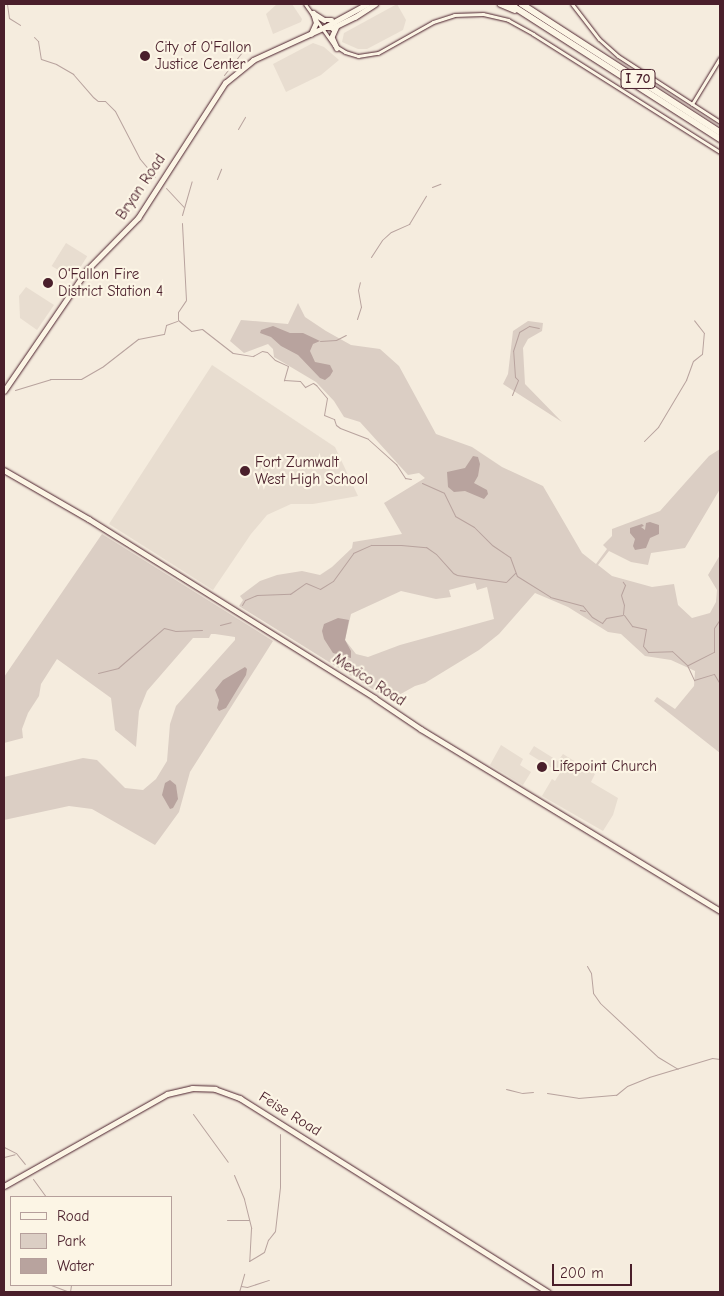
<!DOCTYPE html>
<style>
body{margin:0}
#map{position:relative;width:724px;height:1296px;overflow:hidden;background:#f5ecde;font-family:"Comic Neue",sans-serif}
div>[style]{position:absolute}
[style*='--x']{left:calc(var(--x)*1px);top:calc(var(--y)*1px);width:calc(var(--w)*1px);rotate:calc(var(--a)*1deg)}
.built>*{inset:0;background:#e8ddd0;transform-origin:0 0}
.green>*{inset:0;background:#dbcec4}
.water>*{inset:0;background:#b8a39e}
.stream>*{height:1px;margin:-0.5px;padding:0 0.5px;transform-origin:0.5px;border-radius:0.5px;background:#b8a39e}
.roads{filter:drop-shadow(0 0 1px #4a1f2b) drop-shadow(0 0 1px #4a1f2b)}
.minor>*{height:3px;margin:-1.5px;padding:0 1.5px;transform-origin:1.5px;border-radius:1.5px;background:#fcf5e5}
.major>*{height:4.5px;margin:-2.25px;padding:0 2.25px;transform-origin:2.25px;border-radius:2.25px;background:#fcf5e5}
.highway>*{height:5.5px;margin:-2.75px;padding:0 2.75px;transform-origin:2.75px;border-radius:2.75px;background:#fcf5e5}
.dots>*{width:14px;height:14px;translate:-50% -50%;box-sizing:border-box;border:2px solid #fcf5e5;border-radius:50%}
span{translate:-50% -50%;white-space:nowrap;text-align:center;line-height:1.15;-webkit-text-stroke:4.5px #fcf5e5;paint-order:stroke}
.shield-label span{padding:1px 4px;background:#fcf5e5;border:1px solid;border-radius:4px;-webkit-text-stroke-width:0}
.shield-label{font-size:14px;color:#4a1f2b;font-weight:700}
.poi-label{font-size:15px;color:#4a1f2b}
.left{translate:0 -50%;text-align:left}
.street-label{font-size:15px;color:#4a1f2b}
.frame{position:absolute;inset:0;border:5px solid #4a1f2b;pointer-events:none}
.legend{position:absolute;left:10px;top:1196px;width:162px;height:90px;box-sizing:border-box;background:#fcf5e5;border:1px solid #b59f9b;margin:0;padding:6px 9px;list-style:none;font-size:15px;color:#4a1f2b}
.legend li{display:flex;align-items:center;gap:10px;height:25px}
.legend b{width:25px;border:1px solid #b59f9b}
.scale{position:absolute;left:552px;top:1264px;width:80px;height:22px;box-sizing:border-box;border:2px solid #4a1f2b;border-top:0;padding-left:6px;font-size:15px;line-height:18px;white-space:nowrap;color:#4a1f2b;-webkit-text-stroke:4px #fcf5e5;paint-order:stroke}
</style>
<div id="map">
<div class="built">
<i style="clip-path:polygon(277px 4px,292px 4px,302px 19px,301px 22px,273px 34px,266px 14px)"></i>
<i style="clip-path:polygon(397px 4px,406px 20px,403px 30px,367px 49px,358px 49px,342px 42px,344px 33px)"></i>
<i style="clip-path:polygon(313px 43px,324px 47px,339px 60px,321px 75px,286px 92px,273px 64px)"></i>
<i style="left:66px;top:243px;width:25px;height:27px;rotate:32deg"></i>
<i style="clip-path:polygon(26px 287px,54px 305px,37px 330px,20px 318px,19px 296px)"></i>
<i style="clip-path:polygon(212px 365px,335px 447px,358px 496px,313px 504px,291px 504px,267px 515px,251px 534px,213px 590px,109px 524px)"></i>
<i style="clip-path:polygon(501px 745px,523px 759px,520px 765px,531px 772px,523px 785px,490px 765px)"></i>
<i style="clip-path:polygon(534px 746px,558px 761px,563px 754px,595px 774px,591px 782px,618px 798px,613px 815px,603px 831px,542px 796px,552px 779px,555px 781px,560px 773px,529px 754px)"></i>
</div>
<div class="green">
<i style="clip-path:polygon(evenodd,298px 303px,305px 317px,326px 331px,351px 345px,380px 349px,399px 366px,436px 434px,472px 447px,502px 467px,543px 486px,582px 553px,596px 564px,607px 549px,603px 545px,612px 536px,612px 529px,660px 511px,709px 456px,720px 449px,720px 489px,685px 548px,651px 553px,648px 565px,631px 562px,609px 551px,598px 565px,612px 576px,652px 587px,674px 584px,678px 605px,692px 618px,710px 613px,716px 602px,717px 590px,708px 575px,720px 555px,720px 753px,654px 701px,657px 697px,675px 709px,694px 686px,695px 671px,671px 660px,645px 656px,621px 634px,608px 632px,568px 607px,535px 593px,499px 634px,479px 650px,425px 683px,415px 686px,390px 700px,239px 606px,243px 600px,240px 596px,260px 581px,277px 575px,302px 571px,320px 575px,332px 567px,352px 548px,353px 542px,402px 534px,384px 503px,425px 478px,419px 473px,408px 475px,360px 422px,344px 417px,334px 401px,316px 382px,274px 357px,273px 349px,268px 344px,244px 353px,230px 341px,241px 320px,288px 324px,298px 303px,475px 583px,477px 590px,487px 587px,494px 619px,400px 645px,368px 657px,356px 654px,345px 640px,351px 614px,401px 591px,436px 599px,451px 597px,449px 590px,475px 583px)"></i>
<i style="clip-path:polygon(528px 321px,543px 323px,542px 331px,528px 339px,523px 348px,525px 384px,562px 422px,503px 384px,508px 374px,513px 331px)"></i>
<i style="clip-path:polygon(102px 534px,273px 641px,190px 772px,179px 812px,155px 845px,92px 809px,69px 806px,4px 820px,4px 777px,83px 758px,97px 760px,125px 788px,143px 790px,156px 779px,167px 761px,170px 724px,176px 706px,235px 640px,235px 637px,215px 634px,211px 634px,209px 638px,193px 638px,147px 691px,139px 711px,136px 747px,115px 730px,111px 698px,57px 659px,41px 684px,39px 696px,28px 713px,22px 729px,23px 738px,4px 743px,4px 677px)"></i>
</div>
<div class="water">
<i style="clip-path:polygon(273px 326px,290px 333px,303px 333px,320px 341px,313px 344px,310px 351px,315px 362px,330px 365px,333px 371px,330px 376px,325px 380px,320px 378px,298px 355px,281px 346px,271px 337px,260px 333px,261px 330px)"></i>
<i style="clip-path:polygon(473px 456px,478px 457px,480px 464px,478px 476px,474px 483px,487px 490px,488px 494px,484px 499px,465px 491px,454px 492px,448px 487px,447px 472px,465px 468px)"></i>
<i style="clip-path:polygon(650px 522px,659px 525px,659px 534px,650px 538px,646px 548px,635px 550px,633px 546px,635px 539px,630px 533px,630px 528px,642px 524px,644px 526px,641px 527px,645px 530px,646px 523px)"></i>
<i style="clip-path:polygon(338px 618px,349px 620px,345px 640px,351px 651px,351px 658px,333px 653px,324px 639px,322px 631px,324px 624px)"></i>
<i style="clip-path:polygon(245px 667px,247px 669px,246px 675px,226px 708px,219px 711px,217px 708px,219px 700px,215px 690px,223px 680px)"></i>
<i style="clip-path:polygon(170px 780px,176px 785px,178px 799px,173px 808px,170px 809px,162px 795px,165px 783px)"></i>
</div>
<div class="stream">
<i style="--x:7;--y:4;--w:14;--a:82"></i>
<i style="--x:9;--y:18;--w:13;--a:32"></i>
<i style="--x:34;--y:37;--w:6;--a:45"></i>
<i style="--x:38;--y:41;--w:18;--a:81"></i>
<i style="--x:41;--y:59;--w:16;--a:18"></i>
<i style="--x:56;--y:64;--w:20;--a:30"></i>
<i style="--x:73;--y:74;--w:30;--a:49"></i>
<i style="--x:93;--y:97;--w:6;--a:39"></i>
<i style="--x:98;--y:101;--w:7;--a:0"></i>
<i style="--x:105;--y:101;--w:14;--a:45"></i>
<i style="--x:115;--y:111;--w:54;--a:62.5"></i>
<i style="--x:140;--y:159;--w:23;--a:50"></i>
<i style="--x:224;--y:75;--w:28;--a:-52"></i>
<i style="--x:238;--y:129;--w:14;--a:-60"></i>
<i style="--x:217;--y:179;--w:11;--a:-68"></i>
<i style="--x:432;--y:187;--w:9;--a:-21"></i>
<i style="--x:166;--y:188;--w:26;--a:47"></i>
<i style="--x:182;--y:215;--w:35;--a:-74"></i>
<i style="--x:371;--y:257;--w:20;--a:-57"></i>
<i style="--x:382;--y:240;--w:12;--a:-42"></i>
<i style="--x:391;--y:232;--w:20;--a:-24"></i>
<i style="--x:409;--y:224;--w:33;--a:-59"></i>
<i style="--x:178;--y:319;--w:7;--a:-90"></i>
<i style="--x:178;--y:312;--w:14;--a:-56"></i>
<i style="--x:186;--y:300;--w:77;--a:-93"></i>
<i style="--x:357;--y:319;--w:13;--a:-72"></i>
<i style="--x:361;--y:307;--w:17;--a:-100"></i>
<i style="--x:358;--y:290;--w:8;--a:-76"></i>
<i style="--x:178;--y:320;--w:17;--a:40"></i>
<i style="--x:191;--y:331;--w:11;--a:-10"></i>
<i style="--x:202;--y:329;--w:39;--a:38"></i>
<i style="--x:233;--y:353;--w:20;--a:9"></i>
<i style="--x:253;--y:356;--w:10;--a:-29"></i>
<i style="--x:262;--y:351;--w:5;--a:11"></i>
<i style="--x:267;--y:352;--w:11;--a:45"></i>
<i style="--x:275;--y:360;--w:14;--a:25"></i>
<i style="--x:288;--y:366;--w:15;--a:106"></i>
<i style="--x:284;--y:380;--w:16;--a:4"></i>
<i style="--x:300;--y:381;--w:8;--a:50"></i>
<i style="--x:305;--y:387;--w:9;--a:-27"></i>
<i style="--x:313;--y:383;--w:4;--a:34"></i>
<i style="--x:316;--y:385;--w:17;--a:50"></i>
<i style="--x:327;--y:398;--w:17;--a:100"></i>
<i style="--x:324;--y:415;--w:11;--a:22"></i>
<i style="--x:334;--y:419;--w:6;--a:72"></i>
<i style="--x:336;--y:425;--w:5;--a:37"></i>
<i style="--x:340;--y:428;--w:30;--a:21"></i>
<i style="--x:368;--y:439;--w:38;--a:42"></i>
<i style="--x:396;--y:464;--w:17;--a:57"></i>
<i style="--x:405;--y:478;--w:6;--a:9"></i>
<i style="--x:320;--y:341;--w:16;--a:-4"></i>
<i style="--x:336;--y:340;--w:11;--a:-27"></i>
<i style="--x:15;--y:390;--w:37;--a:-17"></i>
<i style="--x:50;--y:379;--w:31;--a:0"></i>
<i style="--x:81;--y:379;--w:24;--a:-30"></i>
<i style="--x:102;--y:367;--w:46;--a:-37.9"></i>
<i style="--x:138;--y:339;--w:26;--a:-11"></i>
<i style="--x:164;--y:334;--w:9;--a:-77"></i>
<i style="--x:166;--y:325;--w:12;--a:-20"></i>
<i style="--x:512;--y:395;--w:16;--a:-68"></i>
<i style="--x:518;--y:380;--w:4;--a:-135"></i>
<i style="--x:515;--y:377;--w:26;--a:-94"></i>
<i style="--x:513;--y:351;--w:20;--a:-72"></i>
<i style="--x:519;--y:332;--w:12;--a:-31"></i>
<i style="--x:529;--y:326;--w:10;--a:11"></i>
<i style="--x:644;--y:441;--w:20;--a:-45"></i>
<i style="--x:658;--y:427;--w:55;--a:-59.2"></i>
<i style="--x:686;--y:380;--w:20;--a:-70"></i>
<i style="--x:693;--y:361;--w:11;--a:-38"></i>
<i style="--x:702;--y:354;--w:21;--a:-85"></i>
<i style="--x:704;--y:333;--w:16;--a:-128"></i>
<i style="--x:422;--y:483;--w:24;--a:24"></i>
<i style="--x:444;--y:493;--w:25;--a:64"></i>
<i style="--x:455;--y:516;--w:22;--a:30"></i>
<i style="--x:474;--y:527;--w:25;--a:45"></i>
<i style="--x:492;--y:545;--w:22;--a:34"></i>
<i style="--x:510;--y:557;--w:20;--a:70"></i>
<i style="--x:517;--y:576;--w:39;--a:32"></i>
<i style="--x:550;--y:597;--w:34;--a:15"></i>
<i style="--x:583;--y:606;--w:14;--a:51"></i>
<i style="--x:592;--y:617;--w:12;--a:31"></i>
<i style="--x:602;--y:623;--w:6;--a:-51"></i>
<i style="--x:606;--y:618;--w:17;--a:-10"></i>
<i style="--x:242;--y:605;--w:6;--a:-59"></i>
<i style="--x:245;--y:600;--w:13;--a:-23"></i>
<i style="--x:257;--y:595;--w:33;--a:-2"></i>
<i style="--x:290;--y:594;--w:19;--a:-35"></i>
<i style="--x:306;--y:583;--w:15;--a:23"></i>
<i style="--x:320;--y:589;--w:15;--a:-32"></i>
<i style="--x:333;--y:581;--w:34;--a:-54"></i>
<i style="--x:353;--y:553;--w:20;--a:-24"></i>
<i style="--x:371;--y:545;--w:30;--a:0"></i>
<i style="--x:401;--y:545;--w:25;--a:5"></i>
<i style="--x:426;--y:547;--w:12;--a:35"></i>
<i style="--x:436;--y:554;--w:25;--a:48"></i>
<i style="--x:453;--y:573;--w:4;--a:27"></i>
<i style="--x:457;--y:575;--w:49;--a:8.1"></i>
<i style="--x:506;--y:582;--w:13;--a:-45"></i>
<i style="--x:580;--y:610;--w:5;--a:11"></i>
<i style="--x:623;--y:614;--w:9;--a:-84"></i>
<i style="--x:624;--y:605;--w:10;--a:-107"></i>
<i style="--x:621;--y:595;--w:11;--a:-68"></i>
<i style="--x:625;--y:585;--w:4;--a:-124"></i>
<i style="--x:624;--y:615;--w:14;--a:54"></i>
<i style="--x:632;--y:626;--w:14;--a:12"></i>
<i style="--x:646;--y:629;--w:17;--a:100"></i>
<i style="--x:643;--y:646;--w:8;--a:50"></i>
<i style="--x:648;--y:652;--w:24;--a:-2"></i>
<i style="--x:672;--y:651;--w:21;--a:43"></i>
<i style="--x:687;--y:665;--w:17;--a:65"></i>
<i style="--x:694;--y:680;--w:21;--a:-17"></i>
<i style="--x:714;--y:674;--w:12;--a:59"></i>
<i style="--x:220;--y:625;--w:11;--a:-15"></i>
<i style="--x:688;--y:665;--w:29;--a:-27"></i>
<i style="--x:714;--y:652;--w:24;--a:-90"></i>
<i style="--x:714;--y:628;--w:11;--a:-56"></i>
<i style="--x:98;--y:673;--w:21;--a:-14"></i>
<i style="--x:118;--y:668;--w:61;--a:-41"></i>
<i style="--x:164;--y:628;--w:11;--a:15"></i>
<i style="--x:175;--y:631;--w:27;--a:-2"></i>
<i style="--x:587;--y:966;--w:8;--a:60"></i>
<i style="--x:591;--y:973;--w:20;--a:84"></i>
<i style="--x:593;--y:993;--w:12;--a:55"></i>
<i style="--x:600;--y:1003;--w:79;--a:43"></i>
<i style="--x:658;--y:1057;--w:23;--a:31"></i>
<i style="--x:506;--y:1089;--w:16;--a:14"></i>
<i style="--x:522;--y:1093;--w:11;--a:-5"></i>
<i style="--x:547;--y:1093;--w:31;--a:9"></i>
<i style="--x:578;--y:1098;--w:38;--a:-5"></i>
<i style="--x:616;--y:1095;--w:14;--a:-39"></i>
<i style="--x:627;--y:1086;--w:24;--a:-22"></i>
<i style="--x:649;--y:1077;--w:66;--a:-16.8"></i>
<i style="--x:712;--y:1058;--w:8;--a:7"></i>
<i style="--x:193;--y:1114;--w:59;--a:53.9"></i>
<i style="--x:4;--y:1147;--w:13;--a:27"></i>
<i style="--x:16;--y:1153;--w:14;--a:51"></i>
<i style="--x:4;--y:1157;--w:11;--a:-15"></i>
<i style="--x:234;--y:1175;--w:26;--a:67"></i>
<i style="--x:244;--y:1199;--w:30;--a:76"></i>
<i style="--x:251;--y:1228;--w:33;--a:93"></i>
<i style="--x:249;--y:1261;--w:17;--a:-31"></i>
<i style="--x:264;--y:1252;--w:13;--a:-72"></i>
<i style="--x:268;--y:1240;--w:11;--a:-52"></i>
<i style="--x:275;--y:1231;--w:44;--a:-83.5"></i>
<i style="--x:280;--y:1187;--w:53;--a:-90"></i>
<i style="--x:33;--y:1179;--w:22;--a:54"></i>
<i style="--x:227;--y:1220;--w:22;--a:0"></i>
<i style="--x:51;--y:1285;--w:19;--a:21"></i>
<i style="--x:241;--y:1286;--w:6;--a:9"></i>
<i style="--x:247;--y:1287;--w:23;--a:-18"></i>
<i style="--x:70;--y:1292;--w:7;--a:-82"></i>
<i style="--x:239;--y:1292;--w:19;--a:-74"></i>
</div>
<div class="roads">
<div class="minor">
<i style="--x:305;--y:4;--w:50;--a:54.7"></i>
<i style="--x:334;--y:45;--w:13;--a:32"></i>
<i style="--x:345;--y:52;--w:14;--a:17"></i>
<i style="--x:358;--y:56;--w:20;--a:-9"></i>
<i style="--x:378;--y:53;--w:63;--a:-29.4"></i>
<i style="--x:433;--y:22;--w:22;--a:-18"></i>
<i style="--x:454;--y:15;--w:29;--a:-2"></i>
<i style="--x:483;--y:14;--w:26;--a:13"></i>
<i style="--x:508;--y:20;--w:29;--a:29"></i>
<i style="--x:533;--y:34;--w:221;--a:32.3"></i>
<i style="--x:572;--y:4;--w:44;--a:52.4"></i>
<i style="--x:599;--y:39;--w:25;--a:42"></i>
<i style="--x:618;--y:56;--w:121;--a:32.9"></i>
<i style="--x:692;--y:104;--w:54;--a:-58.7"></i>
</div>
<div class="major">
<i style="--x:313;--y:13;--w:13;--a:32"></i>
<i style="--x:324;--y:20;--w:8;--a:0"></i>
<i style="--x:337;--y:26;--w:12;--a:114"></i>
<i style="--x:332;--y:37;--w:12;--a:66"></i>
<i style="--x:324;--y:28;--w:8;--a:0"></i>
<i style="--x:332;--y:28;--w:25;--a:-26"></i>
<i style="--x:355;--y:17;--w:24;--a:-33"></i>
<i style="--x:311;--y:34;--w:12;--a:-66"></i>
<i style="--x:316;--y:23;--w:10;--a:-107"></i>
<i style="--x:4;--y:391;--w:147;--a:-55.6"></i>
<i style="--x:87;--y:270;--w:73;--a:-45.6"></i>
<i style="--x:138;--y:218;--w:161;--a:-57.2"></i>
<i style="--x:225;--y:83;--w:36;--a:-39"></i>
<i style="--x:253;--y:60;--w:77;--a:-24.6"></i>
<i style="--x:323;--y:28;--w:50;--a:-28.6"></i>
<i style="--x:4;--y:470;--w:98;--a:30"></i>
<i style="--x:89;--y:519;--w:337;--a:32"></i>
<i style="--x:375;--y:698;--w:55;--a:34"></i>
<i style="--x:421;--y:729;--w:350;--a:31.3"></i>
<i style="--x:4;--y:1186;--w:187;--a:-29.4"></i>
<i style="--x:167;--y:1094;--w:26;--a:-13"></i>
<i style="--x:192;--y:1088;--w:23;--a:2"></i>
<i style="--x:215;--y:1089;--w:27;--a:20"></i>
<i style="--x:240;--y:1098;--w:364;--a:32.2"></i>
</div>
<div class="highway">
<i style="--x:501;--y:4;--w:15;--a:23"></i>
<i style="--x:510;--y:4;--w:250;--a:32.7"></i>
<i style="--x:522;--y:4;--w:236;--a:32.9"></i>
</div>
</div>
<div class="dots">
<i style="left:145px;top:56px;background:#4a1f2b"></i>
<i style="left:48px;top:283px;background:#4a1f2b"></i>
<i style="left:245px;top:471px;background:#4a1f2b"></i>
<i style="left:542px;top:767px;background:#4a1f2b"></i>
</div>
<div class="shield-label">
<span style="left:638px;top:79px">I 70</span>
</div>
<div class="poi-label">
<span class="left" style="left:155px;top:56px">City of O'Fallon<br>Justice Center</span>
<span class="left" style="left:58px;top:283px">O'Fallon Fire<br>District Station 4</span>
<span class="left" style="left:255px;top:471px">Fort Zumwalt<br>West High School</span>
<span class="left" style="left:552px;top:767px">Lifepoint Church</span>
</div>
<div class="street-label">
<span style="left:141px;top:187px;rotate:-56deg">Bryan Road</span>
<span style="left:369px;top:680px;rotate:33deg">Mexico Road</span>
<span style="left:290px;top:1114px;rotate:32deg">Feise Road</span>
</div>
<div class="frame"></div>
<ul class="legend">
<li><b style="height:6px;background:#fcf5e5"></b>Road</li>
<li><b style="height:14px;background:#dbcec4"></b>Park</li>
<li><b style="height:14px;background:#b8a39e"></b>Water</li>
</ul>
<div class="scale">200 m</div>
</div>
